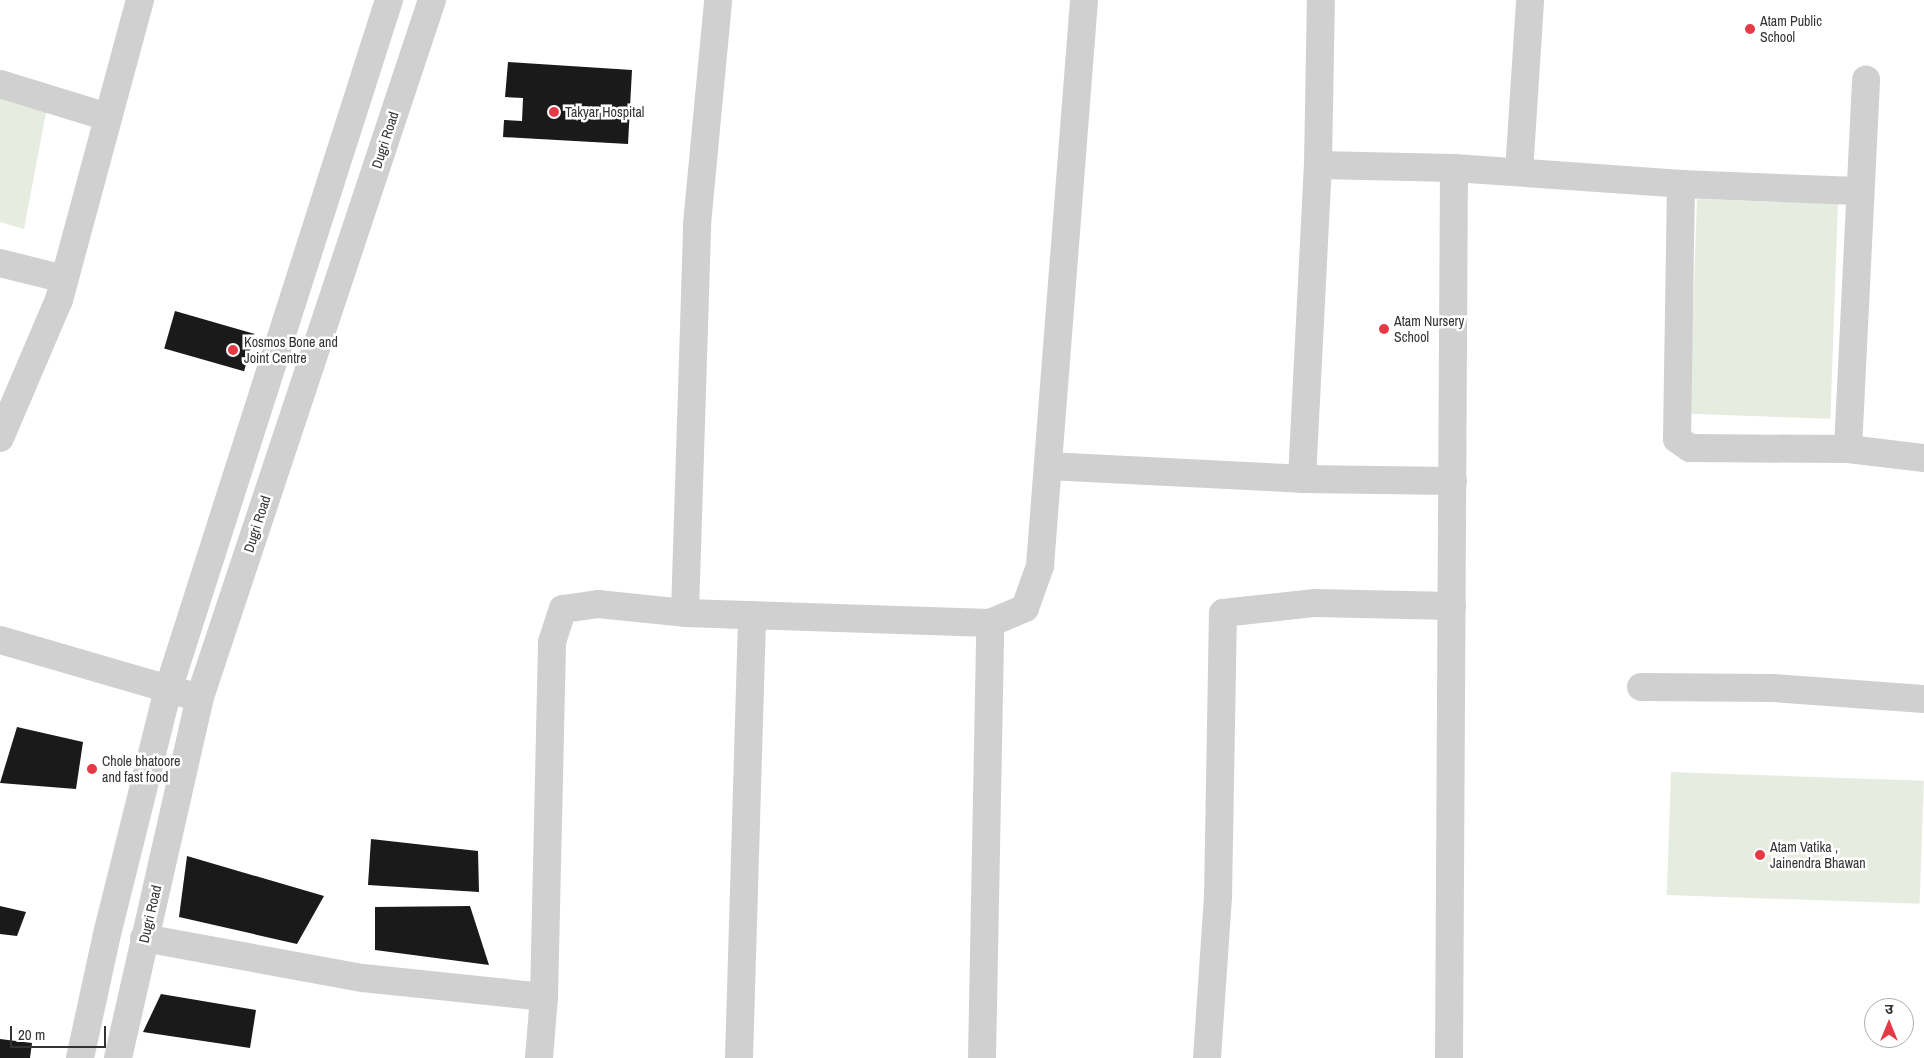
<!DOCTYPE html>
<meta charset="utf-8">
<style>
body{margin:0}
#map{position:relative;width:1924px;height:1058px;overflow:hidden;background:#fff;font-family:"Archivo Narrow","Noto Sans Devanagari",sans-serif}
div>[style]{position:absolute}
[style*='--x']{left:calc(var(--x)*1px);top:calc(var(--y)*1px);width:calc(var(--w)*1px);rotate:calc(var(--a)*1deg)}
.green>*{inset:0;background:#e6ecdf;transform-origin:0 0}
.building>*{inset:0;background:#1a1a1a;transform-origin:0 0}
.minor>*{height:28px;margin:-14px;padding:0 14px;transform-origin:14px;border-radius:14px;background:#d0d0d0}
.tertiary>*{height:28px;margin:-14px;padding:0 14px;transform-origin:14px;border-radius:14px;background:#d0d0d0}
.dots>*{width:14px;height:14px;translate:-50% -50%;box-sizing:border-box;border:2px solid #fff;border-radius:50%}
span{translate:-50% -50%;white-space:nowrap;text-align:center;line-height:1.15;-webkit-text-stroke:5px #fff;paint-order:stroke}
.poi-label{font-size:14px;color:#333}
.left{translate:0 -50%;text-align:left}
.street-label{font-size:14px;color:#333}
.north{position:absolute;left:1864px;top:998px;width:50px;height:50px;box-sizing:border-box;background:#fff;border:1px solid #adadad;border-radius:50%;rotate:0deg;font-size:14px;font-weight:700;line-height:20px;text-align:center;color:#333}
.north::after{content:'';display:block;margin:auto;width:18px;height:22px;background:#e63946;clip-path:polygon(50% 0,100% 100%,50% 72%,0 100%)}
.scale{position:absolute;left:10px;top:1026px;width:96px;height:22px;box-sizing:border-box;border:2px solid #333;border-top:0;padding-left:6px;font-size:15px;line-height:18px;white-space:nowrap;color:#333;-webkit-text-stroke:4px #fff;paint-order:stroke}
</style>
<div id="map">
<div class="green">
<i style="clip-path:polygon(0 95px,47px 107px,24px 229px,0 222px)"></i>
<i style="left:1697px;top:199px;width:141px;height:215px;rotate:2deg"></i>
<i style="left:1671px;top:772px;width:253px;height:123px;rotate:2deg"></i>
</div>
<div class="building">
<i style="clip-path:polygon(508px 62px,632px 70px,628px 144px,503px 137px,504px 120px,522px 121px,523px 98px,505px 97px)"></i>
<i style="left:175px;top:311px;width:83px;height:39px;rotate:16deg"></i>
<i style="clip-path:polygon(17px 727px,83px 742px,76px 789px,0 783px)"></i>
<i style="clip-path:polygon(371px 839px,478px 851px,479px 892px,368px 885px)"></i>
<i style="clip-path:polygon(187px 856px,324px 896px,297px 944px,179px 917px)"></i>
<i style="clip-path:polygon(0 906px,26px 912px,17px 936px,0 934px)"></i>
<i style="clip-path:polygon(470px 906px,489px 965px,375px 950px,375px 907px)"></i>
<i style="clip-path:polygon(161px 994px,256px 1010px,250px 1048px,143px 1032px)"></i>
<i style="clip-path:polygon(0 1039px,32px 1043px,30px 1058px,0 1058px)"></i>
</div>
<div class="minor">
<i style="--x:0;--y:84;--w:113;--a:17"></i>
<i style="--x:1318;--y:165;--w:136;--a:1.3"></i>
<i style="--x:1454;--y:168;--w:228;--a:4"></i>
<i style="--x:1681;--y:184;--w:177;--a:2.3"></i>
<i style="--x:1519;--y:172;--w:172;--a:-86.3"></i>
<i style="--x:1681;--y:184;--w:255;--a:90.9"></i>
<i style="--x:1677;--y:439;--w:16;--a:35"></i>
<i style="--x:1690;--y:448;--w:158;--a:0.4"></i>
<i style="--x:1848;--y:449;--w:77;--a:6.8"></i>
<i style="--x:0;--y:263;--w:66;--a:14"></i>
<i style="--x:0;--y:438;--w:150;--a:-66.9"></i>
<i style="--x:59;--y:300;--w:311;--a:-74.9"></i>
<i style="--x:1848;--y:449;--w:370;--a:-87.2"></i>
<i style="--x:1048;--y:466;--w:254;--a:2.9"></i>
<i style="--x:1302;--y:479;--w:151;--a:0.8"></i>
<i style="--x:1302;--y:479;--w:314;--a:-87.1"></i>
<i style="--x:1318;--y:165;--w:165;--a:-89"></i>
<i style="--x:685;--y:613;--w:389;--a:-88.2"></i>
<i style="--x:697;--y:224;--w:225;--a:-84.6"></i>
<i style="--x:1641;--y:687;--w:132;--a:0.4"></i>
<i style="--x:1773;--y:688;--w:151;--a:4.2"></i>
<i style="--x:144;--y:938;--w:223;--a:10.4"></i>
<i style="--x:363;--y:978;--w:182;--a:6"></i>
<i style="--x:539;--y:1058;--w:61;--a:-85.3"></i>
<i style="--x:544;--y:997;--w:355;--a:-88.7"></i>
<i style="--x:552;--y:642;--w:35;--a:-72"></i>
<i style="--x:563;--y:609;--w:35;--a:-8"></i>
<i style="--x:598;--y:604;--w:87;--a:5.9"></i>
<i style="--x:685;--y:613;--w:305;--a:1.9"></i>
<i style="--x:990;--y:623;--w:38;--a:-23"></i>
<i style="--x:1025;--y:608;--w:45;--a:-70.3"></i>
<i style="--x:1040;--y:566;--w:568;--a:-85.55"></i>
<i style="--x:739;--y:1058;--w:443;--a:-88.3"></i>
<i style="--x:982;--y:1058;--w:435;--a:-88.9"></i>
<i style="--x:1207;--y:1058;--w:161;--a:-86.1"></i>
<i style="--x:1218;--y:897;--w:284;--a:-89"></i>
<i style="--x:1223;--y:613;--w:93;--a:-6.2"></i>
<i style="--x:1315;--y:603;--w:137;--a:1.3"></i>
<i style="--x:1449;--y:1058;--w:890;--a:-89.68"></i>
</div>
<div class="tertiary">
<i style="--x:0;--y:640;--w:194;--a:16.2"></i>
<i style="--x:80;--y:1058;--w:131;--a:-77.7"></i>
<i style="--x:108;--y:930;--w:247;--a:-76"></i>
<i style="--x:168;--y:690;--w:725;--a:-72.24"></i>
<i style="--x:118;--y:1058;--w:370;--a:-77.2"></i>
<i style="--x:200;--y:697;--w:735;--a:-71.59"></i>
</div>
<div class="dots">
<i style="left:1750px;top:29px;background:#e63946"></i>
<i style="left:554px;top:112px;background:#e63946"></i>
<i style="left:1384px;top:329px;background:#e63946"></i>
<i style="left:233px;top:350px;background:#e63946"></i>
<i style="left:92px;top:769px;background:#e63946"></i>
<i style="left:1760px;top:855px;background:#e63946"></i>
</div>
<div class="poi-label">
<span class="left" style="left:1760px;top:29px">Atam Public<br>School</span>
<span class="left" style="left:565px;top:112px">Takyar Hospital</span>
<span class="left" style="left:1394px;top:329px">Atam Nursery<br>School</span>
<span class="left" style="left:244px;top:350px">Kosmos Bone and<br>Joint Centre</span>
<span class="left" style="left:102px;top:769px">Chole bhatoore<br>and fast food</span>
<span class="left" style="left:1770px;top:855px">Atam Vatika ,<br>Jainendra Bhawan</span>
</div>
<div class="street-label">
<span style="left:385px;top:140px;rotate:-72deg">Dugri Road</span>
<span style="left:257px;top:524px;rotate:-72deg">Dugri Road</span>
<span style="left:150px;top:914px;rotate:-77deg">Dugri Road</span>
</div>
<div class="north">उ</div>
<div class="scale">20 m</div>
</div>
